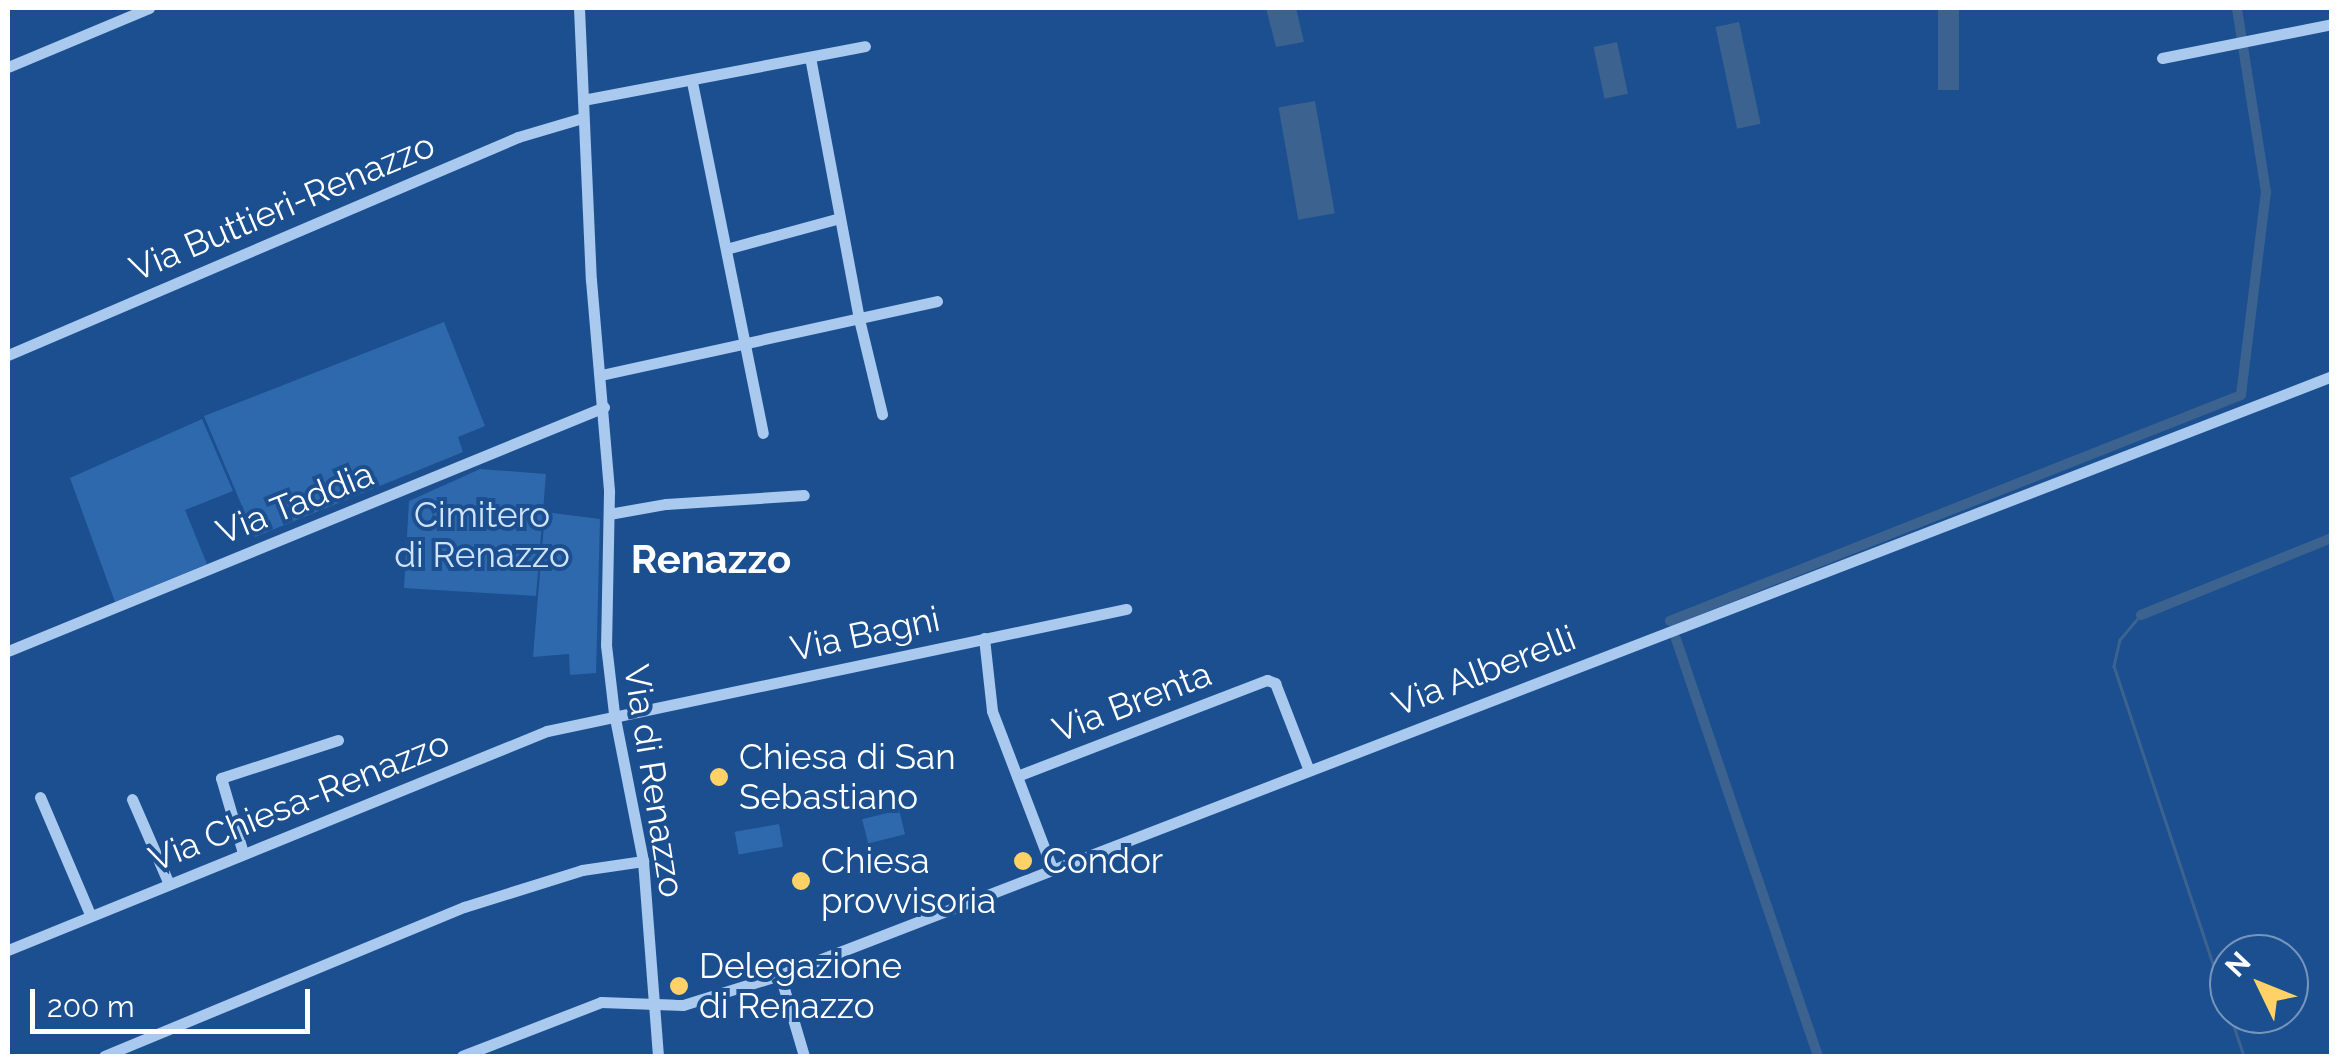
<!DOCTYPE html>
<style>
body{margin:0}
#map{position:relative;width:2339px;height:1064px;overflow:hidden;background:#1b4f8f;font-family:Raleway,sans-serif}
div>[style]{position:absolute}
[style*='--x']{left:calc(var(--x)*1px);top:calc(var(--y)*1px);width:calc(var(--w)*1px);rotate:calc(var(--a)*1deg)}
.green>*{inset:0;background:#2e69ad;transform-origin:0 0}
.water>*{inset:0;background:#3c6290;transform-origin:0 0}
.stream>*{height:2.5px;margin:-1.25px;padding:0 1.25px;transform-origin:1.25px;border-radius:1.25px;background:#3c6290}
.canal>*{height:10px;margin:-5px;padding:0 5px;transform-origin:5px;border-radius:5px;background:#3c6290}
.minor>*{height:11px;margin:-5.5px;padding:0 5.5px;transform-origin:5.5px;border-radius:5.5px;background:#a9c9ee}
.dots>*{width:28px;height:28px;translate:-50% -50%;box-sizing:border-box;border:5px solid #1b4f8f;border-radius:50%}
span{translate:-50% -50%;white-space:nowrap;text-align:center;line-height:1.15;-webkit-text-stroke:8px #1b4f8f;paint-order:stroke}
.street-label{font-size:35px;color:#fff}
.park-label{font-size:35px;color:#cfe3fa}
.poi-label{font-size:35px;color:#fff}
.left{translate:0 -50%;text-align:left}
.quarter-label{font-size:40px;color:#fff;font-weight:700}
.frame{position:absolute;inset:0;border:10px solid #fff;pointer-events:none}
.north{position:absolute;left:2209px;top:934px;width:100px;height:100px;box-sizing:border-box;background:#1b4f8f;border:2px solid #7695bc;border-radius:50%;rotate:313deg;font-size:28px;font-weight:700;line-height:40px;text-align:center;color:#fff}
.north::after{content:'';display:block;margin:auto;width:35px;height:45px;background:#ffd166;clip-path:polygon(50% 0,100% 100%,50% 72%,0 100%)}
.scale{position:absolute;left:30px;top:989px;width:280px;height:45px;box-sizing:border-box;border:5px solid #fff;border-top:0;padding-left:12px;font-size:30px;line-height:35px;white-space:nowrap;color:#fff;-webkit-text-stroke:8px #1b4f8f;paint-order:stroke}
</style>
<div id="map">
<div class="green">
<i style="clip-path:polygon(444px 322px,485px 426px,458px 437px,463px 452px,255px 537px,204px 416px)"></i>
<i style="clip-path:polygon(202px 419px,233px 491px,185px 510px,207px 564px,115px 602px,70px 478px)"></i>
<i style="clip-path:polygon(480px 469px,546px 474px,536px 596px,404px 588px,409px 501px)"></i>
<i style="clip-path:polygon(545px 512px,600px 519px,596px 673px,570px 675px,569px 654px,533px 657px)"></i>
<i style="left:899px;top:810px;width:25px;height:38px;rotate:76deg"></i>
<i style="left:779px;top:824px;width:23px;height:45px;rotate:80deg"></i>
</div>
<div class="water">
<i style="clip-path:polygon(1266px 8px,1296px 8px,1304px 42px,1276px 47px)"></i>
<i style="left:1938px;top:8px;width:21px;height:82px"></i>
<i style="left:1739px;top:22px;width:104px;height:24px;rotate:78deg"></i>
<i style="left:1617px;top:42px;width:53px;height:24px;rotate:78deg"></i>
<i style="left:1315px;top:101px;width:114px;height:37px;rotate:80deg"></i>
</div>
<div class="stream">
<i style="--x:2141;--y:615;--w:33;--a:130"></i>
<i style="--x:2120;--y:640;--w:27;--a:103"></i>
<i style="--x:2114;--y:666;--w:364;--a:71.6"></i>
<i style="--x:2230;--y:1014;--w:44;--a:71.6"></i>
</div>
<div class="canal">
<i style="--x:2141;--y:615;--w:206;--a:-22"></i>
<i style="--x:1670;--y:621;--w:614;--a:-21.59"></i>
<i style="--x:2241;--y:395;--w:205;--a:-83"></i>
<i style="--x:2266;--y:192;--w:186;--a:-99"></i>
<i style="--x:1676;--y:639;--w:441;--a:71.2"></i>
</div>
<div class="minor">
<i style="--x:579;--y:8;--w:272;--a:87.5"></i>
<i style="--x:591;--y:280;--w:213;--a:85.1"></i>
<i style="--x:609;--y:492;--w:153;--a:91.1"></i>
<i style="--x:606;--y:645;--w:68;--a:83.3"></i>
<i style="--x:614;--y:713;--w:151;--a:78.9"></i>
<i style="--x:643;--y:861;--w:196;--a:85.6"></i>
<i style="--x:810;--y:57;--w:267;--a:79.4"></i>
<i style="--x:859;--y:319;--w:98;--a:76.4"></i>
<i style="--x:2162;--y:58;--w:173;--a:-11.3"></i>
<i style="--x:8;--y:67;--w:153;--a:-22.7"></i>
<i style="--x:692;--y:82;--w:358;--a:78.6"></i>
<i style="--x:583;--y:100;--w:287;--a:-10.8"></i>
<i style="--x:726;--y:249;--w:118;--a:-15.2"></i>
<i style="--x:8;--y:355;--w:555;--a:-23.14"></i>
<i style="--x:518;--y:137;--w:67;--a:-16.5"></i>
<i style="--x:601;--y:375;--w:344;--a:-12.4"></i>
<i style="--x:609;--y:514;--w:58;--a:-10"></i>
<i style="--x:666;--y:504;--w:138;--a:-3.7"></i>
<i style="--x:984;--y:638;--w:73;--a:83.7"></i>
<i style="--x:992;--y:711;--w:168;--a:69.1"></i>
<i style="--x:8;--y:651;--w:644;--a:-22.26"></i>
<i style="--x:1017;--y:776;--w:268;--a:-21"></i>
<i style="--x:1267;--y:680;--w:9;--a:21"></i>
<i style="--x:1275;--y:683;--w:91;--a:68.8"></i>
<i style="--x:40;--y:797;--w:127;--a:66.9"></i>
<i style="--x:132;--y:799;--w:93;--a:66.5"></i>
<i style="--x:243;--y:853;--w:78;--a:-106.3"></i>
<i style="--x:221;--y:778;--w:123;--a:-18"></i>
<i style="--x:8;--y:950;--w:582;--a:-22.11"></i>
<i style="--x:547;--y:731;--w:592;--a:-11.9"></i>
<i style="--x:780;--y:975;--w:84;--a:73.5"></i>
<i style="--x:104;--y:1056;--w:390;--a:-22.5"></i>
<i style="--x:464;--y:907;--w:124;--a:-17.4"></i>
<i style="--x:582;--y:870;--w:62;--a:-8.4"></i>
<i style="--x:462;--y:1056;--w:149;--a:-21.2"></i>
<i style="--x:601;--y:1002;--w:82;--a:2.1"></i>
<i style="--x:683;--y:1005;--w:102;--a:-17.2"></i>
<i style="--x:780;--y:975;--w:1664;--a:-21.1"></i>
</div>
<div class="dots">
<i style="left:719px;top:777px;background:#ffd166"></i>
<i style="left:1023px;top:861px;background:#ffd166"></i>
<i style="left:801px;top:881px;background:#ffd166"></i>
<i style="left:679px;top:986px;background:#ffd166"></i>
</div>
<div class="street-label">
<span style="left:282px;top:207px;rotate:-23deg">Via Buttieri-Renazzo</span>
<span style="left:295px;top:503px;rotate:-22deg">Via Taddia</span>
<span style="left:865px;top:634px;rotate:-12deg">Via Bagni</span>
<span style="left:1484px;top:671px;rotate:-21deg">Via Alberelli</span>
<span style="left:1132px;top:702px;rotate:-21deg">Via Brenta</span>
<span style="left:654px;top:781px;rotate:81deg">Via di Renazzo</span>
<span style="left:299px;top:801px;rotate:-22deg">Via Chiesa-Renazzo</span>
</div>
<div class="park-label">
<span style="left:482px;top:535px">Cimitero<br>di Renazzo</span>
</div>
<div class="poi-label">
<span class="left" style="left:739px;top:777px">Chiesa di San<br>Sebastiano</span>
<span class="left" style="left:821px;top:881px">Chiesa<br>provvisoria</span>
<span class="left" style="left:1043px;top:861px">Condor</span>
<span class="left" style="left:699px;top:986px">Delegazione<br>di Renazzo</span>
</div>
<div class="quarter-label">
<span style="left:711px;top:559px">Renazzo</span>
</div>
<div class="frame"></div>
<div class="north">N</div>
<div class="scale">200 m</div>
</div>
